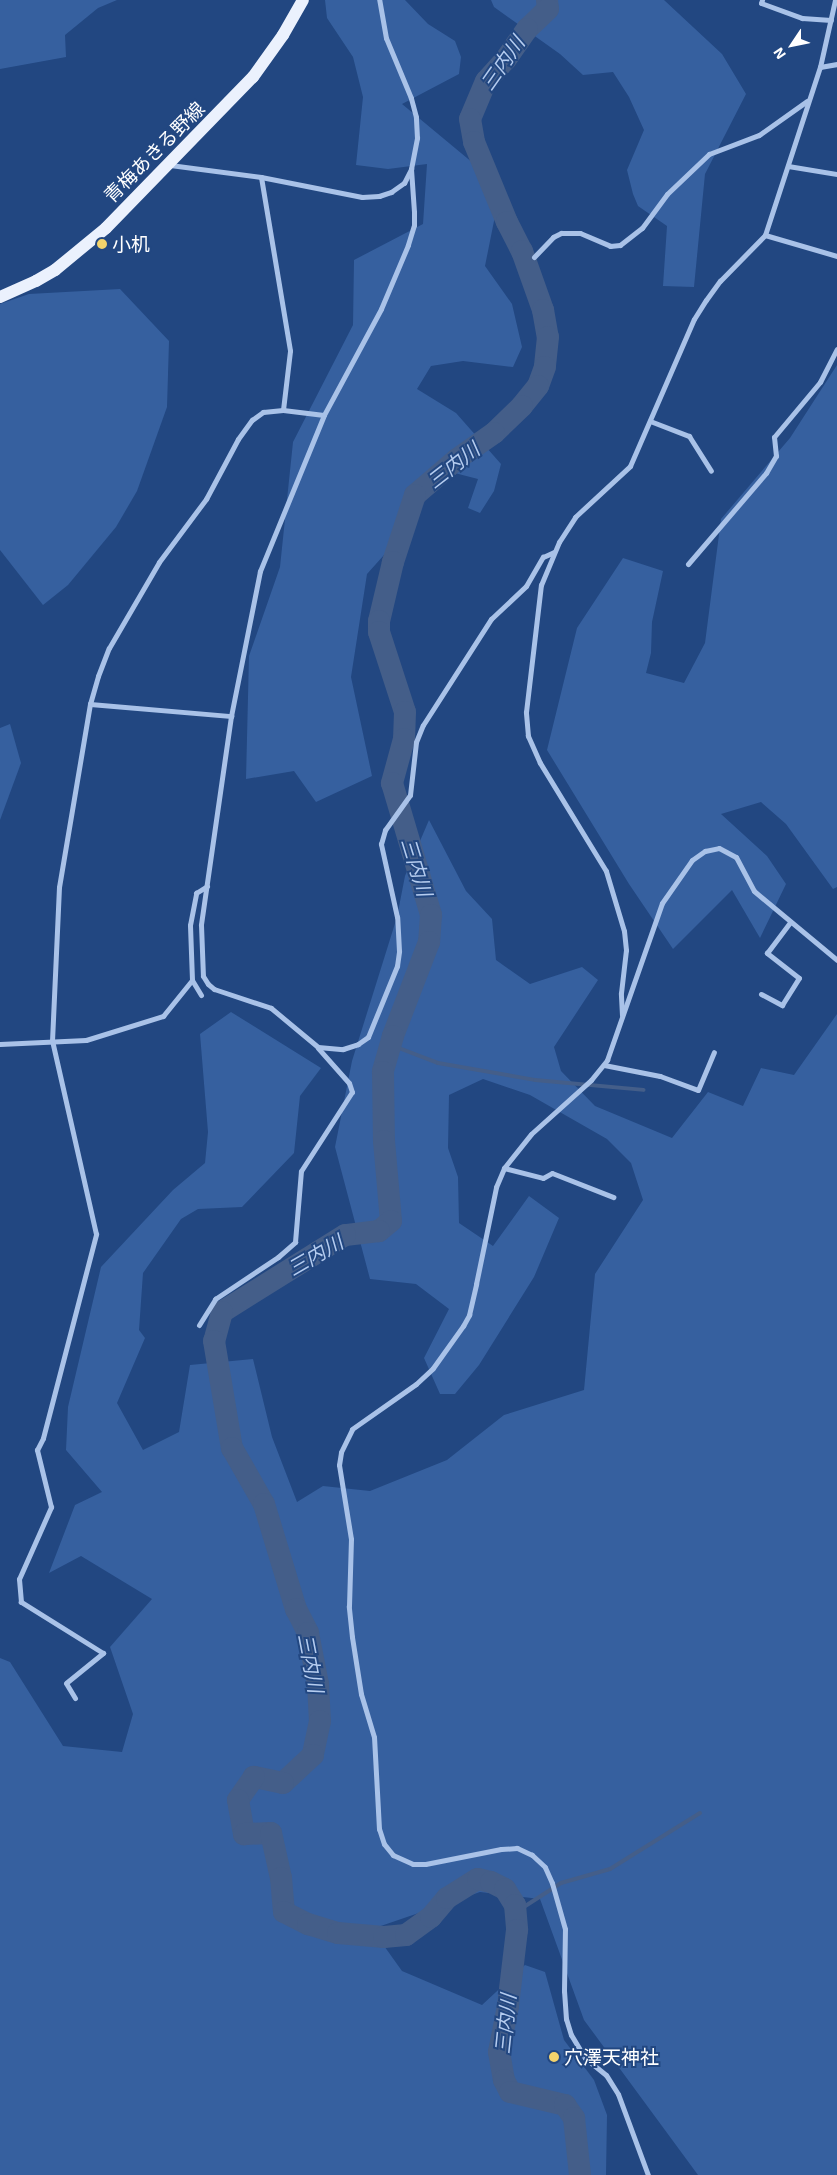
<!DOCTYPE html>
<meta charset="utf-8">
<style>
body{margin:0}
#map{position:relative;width:837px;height:2175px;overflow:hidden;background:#224781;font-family:"Exo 2","Noto Sans JP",sans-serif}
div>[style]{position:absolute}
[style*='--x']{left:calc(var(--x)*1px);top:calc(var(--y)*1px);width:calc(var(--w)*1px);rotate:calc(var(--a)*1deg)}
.green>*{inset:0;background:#36609f}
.stream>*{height:4px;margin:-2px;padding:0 2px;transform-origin:2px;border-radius:2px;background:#445e89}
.river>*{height:22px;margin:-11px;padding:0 11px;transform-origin:11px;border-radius:11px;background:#445e89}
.minor>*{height:5px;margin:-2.5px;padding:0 2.5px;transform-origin:2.5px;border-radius:2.5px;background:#a9c2e8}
.primary>*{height:12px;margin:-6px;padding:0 6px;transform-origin:6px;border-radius:6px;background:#ebf1fd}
.dots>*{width:14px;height:14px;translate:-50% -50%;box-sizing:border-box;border:2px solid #224781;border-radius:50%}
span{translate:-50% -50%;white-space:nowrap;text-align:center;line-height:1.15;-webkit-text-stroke:4px #224781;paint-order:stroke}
.street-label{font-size:19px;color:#fff}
.poi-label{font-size:19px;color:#fff}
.left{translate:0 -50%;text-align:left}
.water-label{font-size:20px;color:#b5ccef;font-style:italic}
.north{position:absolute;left:767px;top:20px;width:50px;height:50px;-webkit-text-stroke:4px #224781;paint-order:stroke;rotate:236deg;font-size:14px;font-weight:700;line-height:20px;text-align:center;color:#fff}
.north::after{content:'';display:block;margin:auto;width:18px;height:22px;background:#fff;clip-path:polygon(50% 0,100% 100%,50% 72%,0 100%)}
</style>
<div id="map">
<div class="green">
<i style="clip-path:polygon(0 0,117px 0,98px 8px,65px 35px,66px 57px,0 69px)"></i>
<i style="clip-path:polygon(325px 0,405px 0,428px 24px,455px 41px,461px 57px,459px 74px,402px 104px,473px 163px,495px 216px,485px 266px,512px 304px,522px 347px,513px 367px,463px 361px,431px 366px,417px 389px,456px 413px,501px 464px,494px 491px,480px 513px,468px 508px,478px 479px,439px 469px,413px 509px,401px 536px,367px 574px,351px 677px,372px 776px,316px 802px,294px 771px,246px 779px,249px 656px,280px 567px,293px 442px,353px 325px,354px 260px,423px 224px,427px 164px,388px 169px,356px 165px,363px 97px,353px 57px,327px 18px)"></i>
<i style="clip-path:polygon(491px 0,664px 0,722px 54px,746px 94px,705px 174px,694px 287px,663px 286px,667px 226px,638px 206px,633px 194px,627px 170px,644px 130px,629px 97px,613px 72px,583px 75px,560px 54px,494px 7px)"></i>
<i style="clip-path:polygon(120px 289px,169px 341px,167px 407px,137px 491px,116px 527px,68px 585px,43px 605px,0 550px,0 304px,29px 294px)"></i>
<i style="clip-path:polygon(837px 365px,837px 887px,833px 889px,786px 824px,761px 802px,721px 814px,767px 856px,786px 884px,760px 938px,732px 890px,673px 949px,629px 884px,547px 750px,577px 628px,623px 558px,663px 571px,652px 622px,651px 653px,646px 673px,684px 683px,705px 643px,721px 519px,790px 438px)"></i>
<i style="clip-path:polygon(10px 724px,21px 763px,0 820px,0 728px)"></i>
<i style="clip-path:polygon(429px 820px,466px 891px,492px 919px,496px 960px,530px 984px,582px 967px,598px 980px,554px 1047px,561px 1071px,595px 1106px,672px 1138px,708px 1092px,743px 1106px,761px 1068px,794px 1075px,837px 1014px,837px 2175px,698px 2175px,584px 2020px,540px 1899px,480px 1892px,372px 1929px,402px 1971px,482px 2005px,525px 1965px,545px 1972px,564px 2040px,594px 2080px,607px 2115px,606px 2175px,0 2175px,0 1658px,10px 1662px,63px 1746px,122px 1752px,133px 1714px,110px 1647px,152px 1599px,81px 1556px,49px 1573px,75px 1505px,102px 1492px,66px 1450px,68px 1407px,101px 1267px,173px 1190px,205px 1163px,208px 1132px,200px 1034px,231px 1012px,321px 1068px,300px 1096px,294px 1153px,242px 1207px,198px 1209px,181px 1219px,143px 1273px,139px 1330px,145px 1338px,117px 1403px,143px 1450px,179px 1432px,190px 1365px,253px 1359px,272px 1437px,297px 1502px,323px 1486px,370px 1491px,447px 1460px,504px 1415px,584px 1390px,595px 1274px,643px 1200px,631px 1163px,607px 1139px,530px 1095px,483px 1079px,449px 1095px,448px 1148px,458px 1177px,459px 1223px,493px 1246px,529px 1196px,559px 1218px,534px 1277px,479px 1365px,455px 1394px,440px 1394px,424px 1358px,449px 1309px,416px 1284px,370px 1279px,335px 1147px,352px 1061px,397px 917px,405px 876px)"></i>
</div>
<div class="stream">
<i style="--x:391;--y:1045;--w:50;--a:21"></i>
<i style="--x:438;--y:1063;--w:98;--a:9.9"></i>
<i style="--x:535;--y:1080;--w:109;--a:5.2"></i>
<i style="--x:516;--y:1912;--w:54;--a:-32.8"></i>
<i style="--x:561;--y:1883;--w:51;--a:-15.9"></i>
<i style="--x:610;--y:1869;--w:106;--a:-31.9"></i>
</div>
<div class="river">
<i style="--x:547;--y:0;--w:9;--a:84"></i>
<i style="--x:548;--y:9;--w:29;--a:136"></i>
<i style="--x:527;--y:29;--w:38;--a:125"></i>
<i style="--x:505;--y:60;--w:28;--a:132"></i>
<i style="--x:486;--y:81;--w:41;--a:112.8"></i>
<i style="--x:470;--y:119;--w:23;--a:80"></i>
<i style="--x:474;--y:142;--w:87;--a:67.6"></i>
<i style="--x:507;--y:222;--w:33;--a:63"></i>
<i style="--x:522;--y:251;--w:63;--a:70.4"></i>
<i style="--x:543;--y:310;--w:27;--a:80"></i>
<i style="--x:548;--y:337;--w:30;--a:96"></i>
<i style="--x:545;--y:367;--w:20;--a:110"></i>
<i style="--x:538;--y:386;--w:26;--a:129"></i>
<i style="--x:522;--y:406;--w:39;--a:136"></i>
<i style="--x:494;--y:433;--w:45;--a:144.9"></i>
<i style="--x:457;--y:459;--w:55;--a:139.4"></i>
<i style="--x:415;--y:495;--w:71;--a:108.2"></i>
<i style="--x:393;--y:562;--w:61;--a:103.3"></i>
<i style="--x:379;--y:621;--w:11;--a:90"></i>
<i style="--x:379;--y:632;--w:84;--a:72"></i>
<i style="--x:405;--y:712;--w:27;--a:92"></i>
<i style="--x:404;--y:739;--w:46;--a:105.3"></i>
<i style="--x:392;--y:783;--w:138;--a:73.5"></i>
<i style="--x:431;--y:915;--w:27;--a:94"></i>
<i style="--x:429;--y:942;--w:101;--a:111"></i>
<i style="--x:393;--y:1036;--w:37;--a:106"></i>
<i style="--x:383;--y:1072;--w:69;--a:89.2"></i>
<i style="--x:384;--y:1141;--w:80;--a:85"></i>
<i style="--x:391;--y:1221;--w:16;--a:140"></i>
<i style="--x:379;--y:1231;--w:34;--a:173"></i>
<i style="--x:345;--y:1235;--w:145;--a:148"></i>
<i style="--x:222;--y:1312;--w:30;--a:105"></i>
<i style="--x:214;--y:1341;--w:109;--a:80.5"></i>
<i style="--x:232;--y:1448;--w:64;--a:60.3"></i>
<i style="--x:264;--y:1504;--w:110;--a:73.1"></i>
<i style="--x:296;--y:1609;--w:27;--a:63"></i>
<i style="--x:308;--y:1633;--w:52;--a:78.9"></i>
<i style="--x:318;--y:1684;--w:37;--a:87"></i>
<i style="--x:320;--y:1721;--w:35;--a:102"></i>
<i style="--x:313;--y:1755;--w:41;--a:137"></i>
<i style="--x:283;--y:1783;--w:30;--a:-168"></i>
<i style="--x:254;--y:1777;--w:28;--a:125"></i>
<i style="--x:238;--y:1800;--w:35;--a:80"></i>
<i style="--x:244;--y:1834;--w:27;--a:-2"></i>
<i style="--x:271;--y:1833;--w:46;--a:77.5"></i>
<i style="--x:281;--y:1878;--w:34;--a:85"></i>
<i style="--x:284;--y:1912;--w:27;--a:27"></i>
<i style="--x:308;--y:1924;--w:31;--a:17"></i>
<i style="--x:338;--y:1933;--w:46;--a:5"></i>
<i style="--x:384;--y:1937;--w:22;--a:-5"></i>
<i style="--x:406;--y:1935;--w:31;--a:-36"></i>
<i style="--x:431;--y:1917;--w:25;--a:-50"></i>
<i style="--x:447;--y:1898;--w:36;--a:-32"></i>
<i style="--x:478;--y:1879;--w:13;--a:13"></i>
<i style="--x:491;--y:1882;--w:16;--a:27"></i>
<i style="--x:505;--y:1889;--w:19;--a:58"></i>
<i style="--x:515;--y:1905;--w:25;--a:85"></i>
<i style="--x:517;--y:1930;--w:77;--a:96.8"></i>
<i style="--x:508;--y:2006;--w:47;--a:101.1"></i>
<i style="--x:499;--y:2052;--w:28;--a:80"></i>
<i style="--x:504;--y:2080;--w:13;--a:63"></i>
<i style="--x:510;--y:2092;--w:57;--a:13.3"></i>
<i style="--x:565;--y:2105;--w:16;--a:55"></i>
<i style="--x:574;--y:2118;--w:57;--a:84"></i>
</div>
<div class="minor">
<i style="--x:762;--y:0;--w:3;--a:108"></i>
<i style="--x:761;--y:3;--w:44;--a:20.1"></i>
<i style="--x:802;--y:18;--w:29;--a:4"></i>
<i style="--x:820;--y:67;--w:17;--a:-10"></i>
<i style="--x:170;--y:165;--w:92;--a:7.5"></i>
<i style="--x:261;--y:177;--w:103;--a:11.2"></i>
<i style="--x:362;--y:197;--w:17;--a:-3"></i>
<i style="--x:379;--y:196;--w:13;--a:-18"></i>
<i style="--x:391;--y:192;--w:16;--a:-35"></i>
<i style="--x:404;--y:183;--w:16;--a:-63"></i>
<i style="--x:411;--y:169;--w:32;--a:-79"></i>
<i style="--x:417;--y:138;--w:21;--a:-93"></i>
<i style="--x:416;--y:117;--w:20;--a:-105"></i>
<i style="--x:411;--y:98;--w:65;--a:-112.6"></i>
<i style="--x:386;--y:38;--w:39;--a:-100"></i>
<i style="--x:788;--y:166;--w:50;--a:9.3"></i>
<i style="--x:411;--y:169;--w:43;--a:86"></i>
<i style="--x:414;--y:212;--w:13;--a:90"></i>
<i style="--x:414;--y:225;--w:21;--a:107"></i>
<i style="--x:408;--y:245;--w:69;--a:112.9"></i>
<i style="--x:381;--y:309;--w:120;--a:118.3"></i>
<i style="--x:324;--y:415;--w:169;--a:112.3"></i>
<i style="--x:260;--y:571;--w:148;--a:101.3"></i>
<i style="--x:231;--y:716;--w:211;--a:98.2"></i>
<i style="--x:201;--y:925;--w:51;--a:87.8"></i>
<i style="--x:203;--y:976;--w:9;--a:58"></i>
<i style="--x:208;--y:984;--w:8;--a:40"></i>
<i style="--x:214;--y:989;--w:60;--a:18.4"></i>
<i style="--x:271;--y:1008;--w:61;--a:39.7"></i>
<i style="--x:318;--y:1047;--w:25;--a:5"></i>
<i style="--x:343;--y:1049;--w:16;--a:-18"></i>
<i style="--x:358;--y:1044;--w:12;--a:-35"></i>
<i style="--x:368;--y:1037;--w:77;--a:-67.8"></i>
<i style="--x:397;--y:966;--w:15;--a:-82"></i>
<i style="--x:399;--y:951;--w:34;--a:-93"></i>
<i style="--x:397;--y:917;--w:75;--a:-102.4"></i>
<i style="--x:381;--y:844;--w:15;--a:-74"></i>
<i style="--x:385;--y:830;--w:43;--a:-54.5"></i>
<i style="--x:410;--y:795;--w:53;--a:-83.5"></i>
<i style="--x:416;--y:742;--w:18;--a:-68"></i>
<i style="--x:423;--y:725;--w:126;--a:-57.3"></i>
<i style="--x:491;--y:619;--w:48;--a:-43.3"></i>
<i style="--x:526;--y:586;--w:34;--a:-60"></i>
<i style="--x:543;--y:557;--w:12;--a:-24"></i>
<i style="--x:261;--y:177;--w:176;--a:80.5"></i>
<i style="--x:290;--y:351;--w:59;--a:96.8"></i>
<i style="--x:765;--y:235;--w:75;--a:16.3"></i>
<i style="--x:534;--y:257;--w:28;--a:-46"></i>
<i style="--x:553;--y:237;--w:9;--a:-27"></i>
<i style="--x:561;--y:233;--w:19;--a:0"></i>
<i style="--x:580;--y:233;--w:33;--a:23"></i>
<i style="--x:610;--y:246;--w:10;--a:-6"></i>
<i style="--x:620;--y:245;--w:28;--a:-38"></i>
<i style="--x:642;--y:228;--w:42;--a:-53.7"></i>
<i style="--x:667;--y:194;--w:58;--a:-43.6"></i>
<i style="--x:709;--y:154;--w:53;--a:-20.8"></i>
<i style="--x:759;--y:135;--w:59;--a:-35.3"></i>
<i style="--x:650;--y:421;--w:42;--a:21"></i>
<i style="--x:689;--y:436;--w:41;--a:57.8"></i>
<i style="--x:688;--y:564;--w:120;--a:-49.4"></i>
<i style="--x:766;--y:473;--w:20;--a:-60"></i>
<i style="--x:776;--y:456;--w:19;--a:-96"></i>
<i style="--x:774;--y:437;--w:72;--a:-50.1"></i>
<i style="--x:820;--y:382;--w:37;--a:-63"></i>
<i style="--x:90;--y:704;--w:142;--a:4.9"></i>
<i style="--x:761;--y:994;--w:24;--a:28"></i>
<i style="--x:782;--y:1005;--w:32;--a:-58"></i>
<i style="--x:799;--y:978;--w:41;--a:-142"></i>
<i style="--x:767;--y:953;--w:39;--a:-53"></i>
<i style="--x:201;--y:995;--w:17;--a:-121"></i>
<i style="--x:192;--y:980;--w:55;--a:-92.1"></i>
<i style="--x:190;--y:925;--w:33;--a:-79"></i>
<i style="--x:196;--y:893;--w:13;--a:-32"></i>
<i style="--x:622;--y:1015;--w:22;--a:-93"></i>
<i style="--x:621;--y:993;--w:43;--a:-83.4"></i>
<i style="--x:626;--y:950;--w:19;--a:-96"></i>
<i style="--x:624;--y:931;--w:63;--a:-106.7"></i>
<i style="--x:606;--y:871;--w:127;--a:-121.4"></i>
<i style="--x:540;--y:763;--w:30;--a:-114"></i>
<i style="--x:528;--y:736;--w:24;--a:-95"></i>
<i style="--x:526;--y:712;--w:128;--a:-83.3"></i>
<i style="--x:541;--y:585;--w:47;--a:-67.3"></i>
<i style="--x:559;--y:542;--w:30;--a:-57"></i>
<i style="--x:575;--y:517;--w:75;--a:-42.8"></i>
<i style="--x:630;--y:466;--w:160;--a:-66.5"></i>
<i style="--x:694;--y:319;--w:22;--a:-58"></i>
<i style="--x:706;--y:300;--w:24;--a:-54"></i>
<i style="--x:720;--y:281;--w:64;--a:-45.6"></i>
<i style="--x:765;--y:235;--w:177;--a:-71.9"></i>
<i style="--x:820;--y:67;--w:69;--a:-77.4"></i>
<i style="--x:0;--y:1044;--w:86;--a:-2.7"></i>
<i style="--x:86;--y:1040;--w:81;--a:-17.3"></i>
<i style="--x:163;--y:1016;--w:46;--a:-51.1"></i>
<i style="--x:604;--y:1065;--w:57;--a:11.1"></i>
<i style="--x:660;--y:1076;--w:40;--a:20.2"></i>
<i style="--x:698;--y:1090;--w:41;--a:-67.2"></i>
<i style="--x:504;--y:1168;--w:40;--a:14.4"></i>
<i style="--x:543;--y:1178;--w:10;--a:-29"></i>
<i style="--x:552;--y:1173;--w:66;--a:21.5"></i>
<i style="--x:199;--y:1325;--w:31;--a:-58"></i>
<i style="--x:215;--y:1299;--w:76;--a:-33.7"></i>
<i style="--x:278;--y:1257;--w:23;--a:-41"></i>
<i style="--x:295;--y:1242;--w:71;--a:-85.2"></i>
<i style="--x:301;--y:1171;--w:94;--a:-57.2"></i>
<i style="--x:352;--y:1092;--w:9;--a:-108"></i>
<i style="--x:349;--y:1083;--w:47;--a:-131.5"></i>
<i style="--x:75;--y:1698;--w:17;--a:-121"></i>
<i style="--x:66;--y:1683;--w:48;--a:-39"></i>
<i style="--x:103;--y:1653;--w:97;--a:-148.1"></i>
<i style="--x:21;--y:1602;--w:23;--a:-95"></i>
<i style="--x:19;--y:1579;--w:79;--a:-66"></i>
<i style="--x:51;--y:1507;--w:59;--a:-103.8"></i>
<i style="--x:37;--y:1450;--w:13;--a:-63"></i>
<i style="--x:43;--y:1438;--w:211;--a:-75.4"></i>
<i style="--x:96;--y:1234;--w:198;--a:-102.8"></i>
<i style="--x:52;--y:1041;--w:154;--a:-87.4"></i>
<i style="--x:59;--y:887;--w:186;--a:-80.4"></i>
<i style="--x:90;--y:704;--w:29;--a:-74"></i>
<i style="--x:98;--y:676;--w:30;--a:-69"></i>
<i style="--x:109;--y:648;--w:99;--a:-59.8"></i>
<i style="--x:159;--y:562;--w:79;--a:-53.3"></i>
<i style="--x:206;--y:499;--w:68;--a:-61.9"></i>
<i style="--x:238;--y:439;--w:24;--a:-54"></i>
<i style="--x:252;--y:420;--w:14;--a:-36"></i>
<i style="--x:263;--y:412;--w:20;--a:-6"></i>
<i style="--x:283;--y:410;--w:41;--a:7"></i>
<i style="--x:648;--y:2175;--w:86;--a:-110.3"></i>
<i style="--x:618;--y:2094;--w:22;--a:-122"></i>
<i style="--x:606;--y:2075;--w:27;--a:-141"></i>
<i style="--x:585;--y:2058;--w:27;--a:-121"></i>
<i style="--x:571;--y:2035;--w:17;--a:-107"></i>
<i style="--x:566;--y:2019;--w:28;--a:-94"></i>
<i style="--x:564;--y:1991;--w:62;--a:-89.1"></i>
<i style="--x:565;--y:1929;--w:48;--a:-105.8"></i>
<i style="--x:552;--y:1883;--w:17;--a:-114"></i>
<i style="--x:545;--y:1867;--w:18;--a:-137"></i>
<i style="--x:532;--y:1855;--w:17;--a:-155"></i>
<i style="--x:517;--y:1848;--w:16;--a:176"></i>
<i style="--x:501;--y:1849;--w:77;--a:168.8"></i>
<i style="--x:425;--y:1864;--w:12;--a:180"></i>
<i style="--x:413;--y:1864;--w:22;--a:-156"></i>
<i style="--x:393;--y:1855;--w:14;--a:-129"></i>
<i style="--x:384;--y:1844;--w:16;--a:-108"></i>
<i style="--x:379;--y:1829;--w:92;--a:-93.1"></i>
<i style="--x:374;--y:1737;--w:45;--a:-106.8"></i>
<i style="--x:361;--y:1694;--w:58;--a:-99"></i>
<i style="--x:352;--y:1637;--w:31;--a:-96"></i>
<i style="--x:349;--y:1606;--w:67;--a:-88.3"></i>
<i style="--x:351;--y:1539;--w:75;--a:-99.2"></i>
<i style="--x:339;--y:1465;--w:13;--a:-81"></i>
<i style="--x:341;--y:1452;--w:25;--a:-64"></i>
<i style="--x:352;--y:1429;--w:78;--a:-35.1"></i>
<i style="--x:416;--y:1384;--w:23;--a:-43"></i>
<i style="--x:433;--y:1368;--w:52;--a:-54.5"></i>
<i style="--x:463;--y:1326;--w:13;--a:-61"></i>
<i style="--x:469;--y:1315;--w:32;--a:-77"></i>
<i style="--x:476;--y:1284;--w:99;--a:-78.3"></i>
<i style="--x:496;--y:1187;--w:21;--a:-67"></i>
<i style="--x:504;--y:1168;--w:43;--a:-51.5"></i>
<i style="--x:531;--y:1134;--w:81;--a:-42"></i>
<i style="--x:591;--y:1080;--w:26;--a:-51"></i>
<i style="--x:607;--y:1060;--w:166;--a:-70.7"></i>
<i style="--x:662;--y:903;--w:52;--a:-55.1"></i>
<i style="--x:692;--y:860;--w:16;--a:-35"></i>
<i style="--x:705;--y:851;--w:14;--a:-12"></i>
<i style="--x:719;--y:848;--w:19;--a:28"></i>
<i style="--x:736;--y:857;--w:38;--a:62"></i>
<i style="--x:754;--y:891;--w:108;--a:39.7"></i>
</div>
<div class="primary">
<i style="--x:0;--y:297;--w:39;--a:-24"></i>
<i style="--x:36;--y:281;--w:22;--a:-30"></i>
<i style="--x:55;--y:270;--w:66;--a:-39.5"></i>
<i style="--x:106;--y:228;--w:211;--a:-45.8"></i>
<i style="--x:253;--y:77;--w:52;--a:-54.5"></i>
<i style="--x:283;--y:35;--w:40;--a:-60.3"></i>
</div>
<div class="dots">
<i style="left:102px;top:244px;background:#f3d36c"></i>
<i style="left:554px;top:2057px;background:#f3d36c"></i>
</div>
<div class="street-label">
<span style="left:154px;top:152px;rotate:-45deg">青梅あきる野線</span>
</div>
<div class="poi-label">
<span class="left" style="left:112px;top:244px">小机</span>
<span class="left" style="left:564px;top:2057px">穴澤天神社</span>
</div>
<div class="water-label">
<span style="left:502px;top:63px;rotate:-55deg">三内川</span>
<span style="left:453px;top:465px;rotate:-38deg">三内川</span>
<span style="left:417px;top:867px;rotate:73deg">三内川</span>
<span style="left:315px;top:1255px;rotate:-30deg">三内川</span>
<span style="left:311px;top:1663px;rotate:79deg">三内川</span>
<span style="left:505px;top:2024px;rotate:-84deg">三内川</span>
</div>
<div class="north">N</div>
</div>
